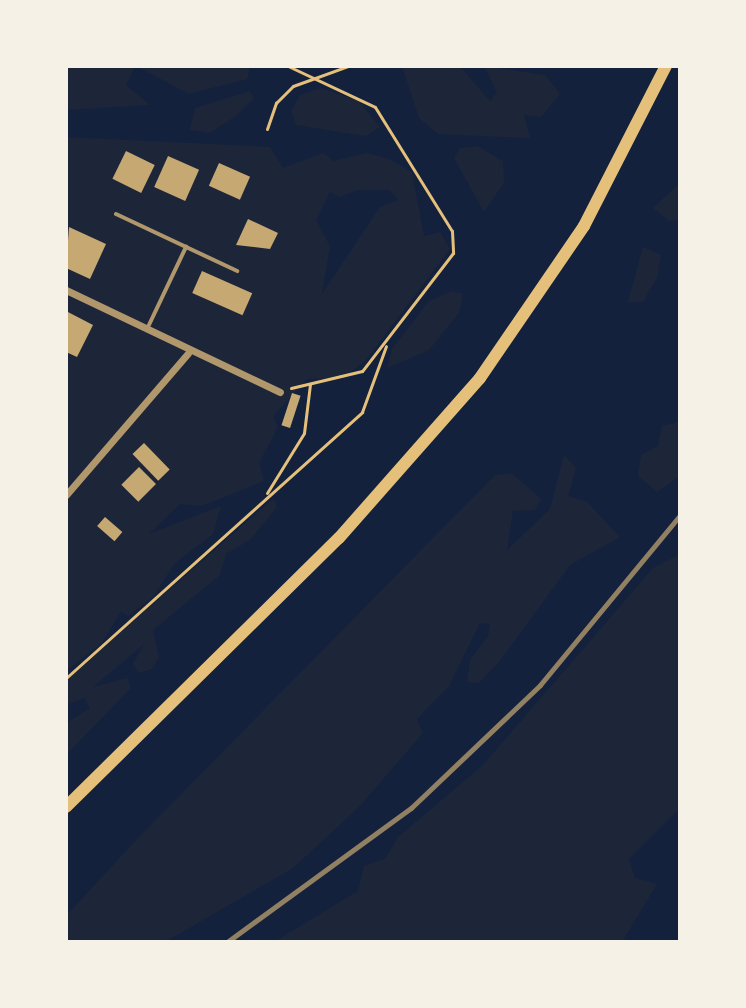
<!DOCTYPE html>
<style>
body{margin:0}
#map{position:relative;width:746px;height:1008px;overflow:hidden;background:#14213d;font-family:"Alegreya Sans",sans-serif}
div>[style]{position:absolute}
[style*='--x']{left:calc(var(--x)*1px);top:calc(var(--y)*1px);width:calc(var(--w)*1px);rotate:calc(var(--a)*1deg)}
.green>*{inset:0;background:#1d2539}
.building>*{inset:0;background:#c6a872;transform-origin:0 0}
.path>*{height:3px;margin:-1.5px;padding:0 1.5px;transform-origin:1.5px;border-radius:1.5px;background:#e5c07b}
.service>*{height:4px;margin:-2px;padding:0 2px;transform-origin:2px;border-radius:2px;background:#b1986c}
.minor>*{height:7px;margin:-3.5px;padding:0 3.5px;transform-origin:3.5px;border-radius:3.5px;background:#b1986c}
.trunk>*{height:12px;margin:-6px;padding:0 6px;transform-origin:6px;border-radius:6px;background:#e5c07b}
.rail>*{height:5px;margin:-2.5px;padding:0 2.5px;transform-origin:2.5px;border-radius:2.5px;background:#918062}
span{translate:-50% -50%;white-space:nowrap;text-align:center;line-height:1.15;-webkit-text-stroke:8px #f6f1e7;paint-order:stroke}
.frame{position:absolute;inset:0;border:68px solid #f6f1e7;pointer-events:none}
</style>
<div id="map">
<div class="green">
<i style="clip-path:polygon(66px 66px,135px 66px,126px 85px,150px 105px,66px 110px)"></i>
<i style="clip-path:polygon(136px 66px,250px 66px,250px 67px,247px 79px,189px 94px)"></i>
<i style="clip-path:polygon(402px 66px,460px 66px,490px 101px,497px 92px,484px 66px,545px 75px,560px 94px,541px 117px,524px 115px,530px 138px,438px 134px,419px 118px)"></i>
<i style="clip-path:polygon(321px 88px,359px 101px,380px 127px,366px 136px,296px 125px,291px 111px,300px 95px)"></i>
<i style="clip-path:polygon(250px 91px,254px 98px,236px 116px,210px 133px,190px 130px,195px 108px)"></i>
<i style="clip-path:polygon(evenodd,66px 137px,270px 147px,283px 168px,323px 153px,334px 161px,367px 153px,389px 159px,412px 172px,424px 236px,440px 232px,450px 249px,366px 360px,343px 378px,307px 379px,273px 416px,278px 427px,259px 463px,264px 481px,202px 506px,180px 504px,149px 534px,221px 506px,213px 534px,175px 563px,153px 597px,128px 616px,121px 611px,102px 643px,66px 671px,66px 137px,357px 190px,390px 190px,398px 200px,380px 207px,322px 294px,330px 246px,316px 220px,330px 192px,340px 197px,357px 190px)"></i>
<i style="clip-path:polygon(477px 146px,503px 161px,504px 183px,484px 212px,454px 158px,460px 148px)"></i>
<i style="clip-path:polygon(680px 183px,680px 220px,669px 221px,653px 208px)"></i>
<i style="clip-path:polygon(643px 247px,661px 255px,657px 278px,643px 302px,628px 302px)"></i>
<i style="clip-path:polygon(451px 291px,463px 294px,459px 313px,429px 350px,387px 368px,392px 349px,429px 301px)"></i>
<i style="clip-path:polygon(680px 422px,680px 476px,657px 492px,638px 476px,641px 455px,658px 446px,662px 426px)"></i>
<i style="clip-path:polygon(564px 455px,576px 468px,568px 496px,587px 502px,620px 537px,570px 565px,499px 662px,479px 683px,467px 682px,470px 660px,488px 636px,490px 624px,480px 623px,449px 686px,417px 719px,423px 733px,359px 807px,293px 868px,165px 942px,66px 942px,66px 916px,138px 838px,495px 475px,511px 473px,541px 499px,535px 510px,513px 511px,507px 550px,550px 509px)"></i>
<i style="clip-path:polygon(274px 498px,277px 507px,251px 539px,226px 554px,220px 575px,153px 630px,159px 657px,152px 669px,139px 673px,133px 664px,144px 644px,93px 687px,127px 678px,131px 688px,66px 755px,66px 723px,90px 708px,84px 698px,66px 705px,66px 680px)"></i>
<i style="clip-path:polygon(680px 554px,680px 808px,629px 859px,635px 878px,657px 884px,622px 942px,274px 942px,358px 891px,364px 866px,385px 859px,398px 837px,482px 766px,653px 568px)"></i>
</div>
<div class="building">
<i style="left:126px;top:151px;width:32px;height:31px;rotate:26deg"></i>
<i style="left:168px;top:156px;width:34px;height:34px;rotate:24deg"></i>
<i style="left:219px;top:163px;width:34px;height:25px;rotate:24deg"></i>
<i style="clip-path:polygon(248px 219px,278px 233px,270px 249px,236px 245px)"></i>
<i style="clip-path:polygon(69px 227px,106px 244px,90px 279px,66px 268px)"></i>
<i style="left:202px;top:271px;width:55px;height:24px;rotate:24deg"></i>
<i style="clip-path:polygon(66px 311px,93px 325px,77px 357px,66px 352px)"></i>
<i style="left:292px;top:393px;width:9px;height:34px;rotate:18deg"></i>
<i style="left:144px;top:443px;width:37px;height:16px;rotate:46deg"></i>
<i style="left:139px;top:467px;width:24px;height:25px;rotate:45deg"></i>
<i style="left:105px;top:517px;width:23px;height:12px;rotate:41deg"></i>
</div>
<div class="path">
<i style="--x:288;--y:66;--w:96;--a:25.2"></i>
<i style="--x:375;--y:107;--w:146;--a:58.2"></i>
<i style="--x:452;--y:231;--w:22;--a:87"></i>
<i style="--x:453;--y:253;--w:149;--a:127.6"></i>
<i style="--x:362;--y:371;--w:73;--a:166.5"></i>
<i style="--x:267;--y:129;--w:28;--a:-71"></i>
<i style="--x:276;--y:103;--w:24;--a:-45"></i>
<i style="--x:293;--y:86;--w:59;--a:-20"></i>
<i style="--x:267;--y:493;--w:70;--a:-58.3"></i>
<i style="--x:304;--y:433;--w:49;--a:-83"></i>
<i style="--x:66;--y:678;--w:398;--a:-41.9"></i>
<i style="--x:362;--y:412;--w:70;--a:-70"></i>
</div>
<div class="service">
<i style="--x:116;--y:214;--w:134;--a:25.2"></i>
<i style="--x:148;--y:327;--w:89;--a:-64.6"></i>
</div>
<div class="minor">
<i style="--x:66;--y:290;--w:237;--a:25.5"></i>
<i style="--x:66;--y:495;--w:187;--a:-49.3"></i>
</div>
<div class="trunk">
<i style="--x:66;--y:807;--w:383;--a:-44.6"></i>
<i style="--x:339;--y:538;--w:213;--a:-48.6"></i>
<i style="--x:480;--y:378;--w:184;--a:-55.6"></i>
<i style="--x:584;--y:226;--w:180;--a:-62.9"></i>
</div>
<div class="rail">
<i style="--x:227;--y:942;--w:228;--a:-36.1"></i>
<i style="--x:411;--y:808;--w:178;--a:-43.6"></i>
<i style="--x:540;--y:685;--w:220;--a:-50.5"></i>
</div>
<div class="frame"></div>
</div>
